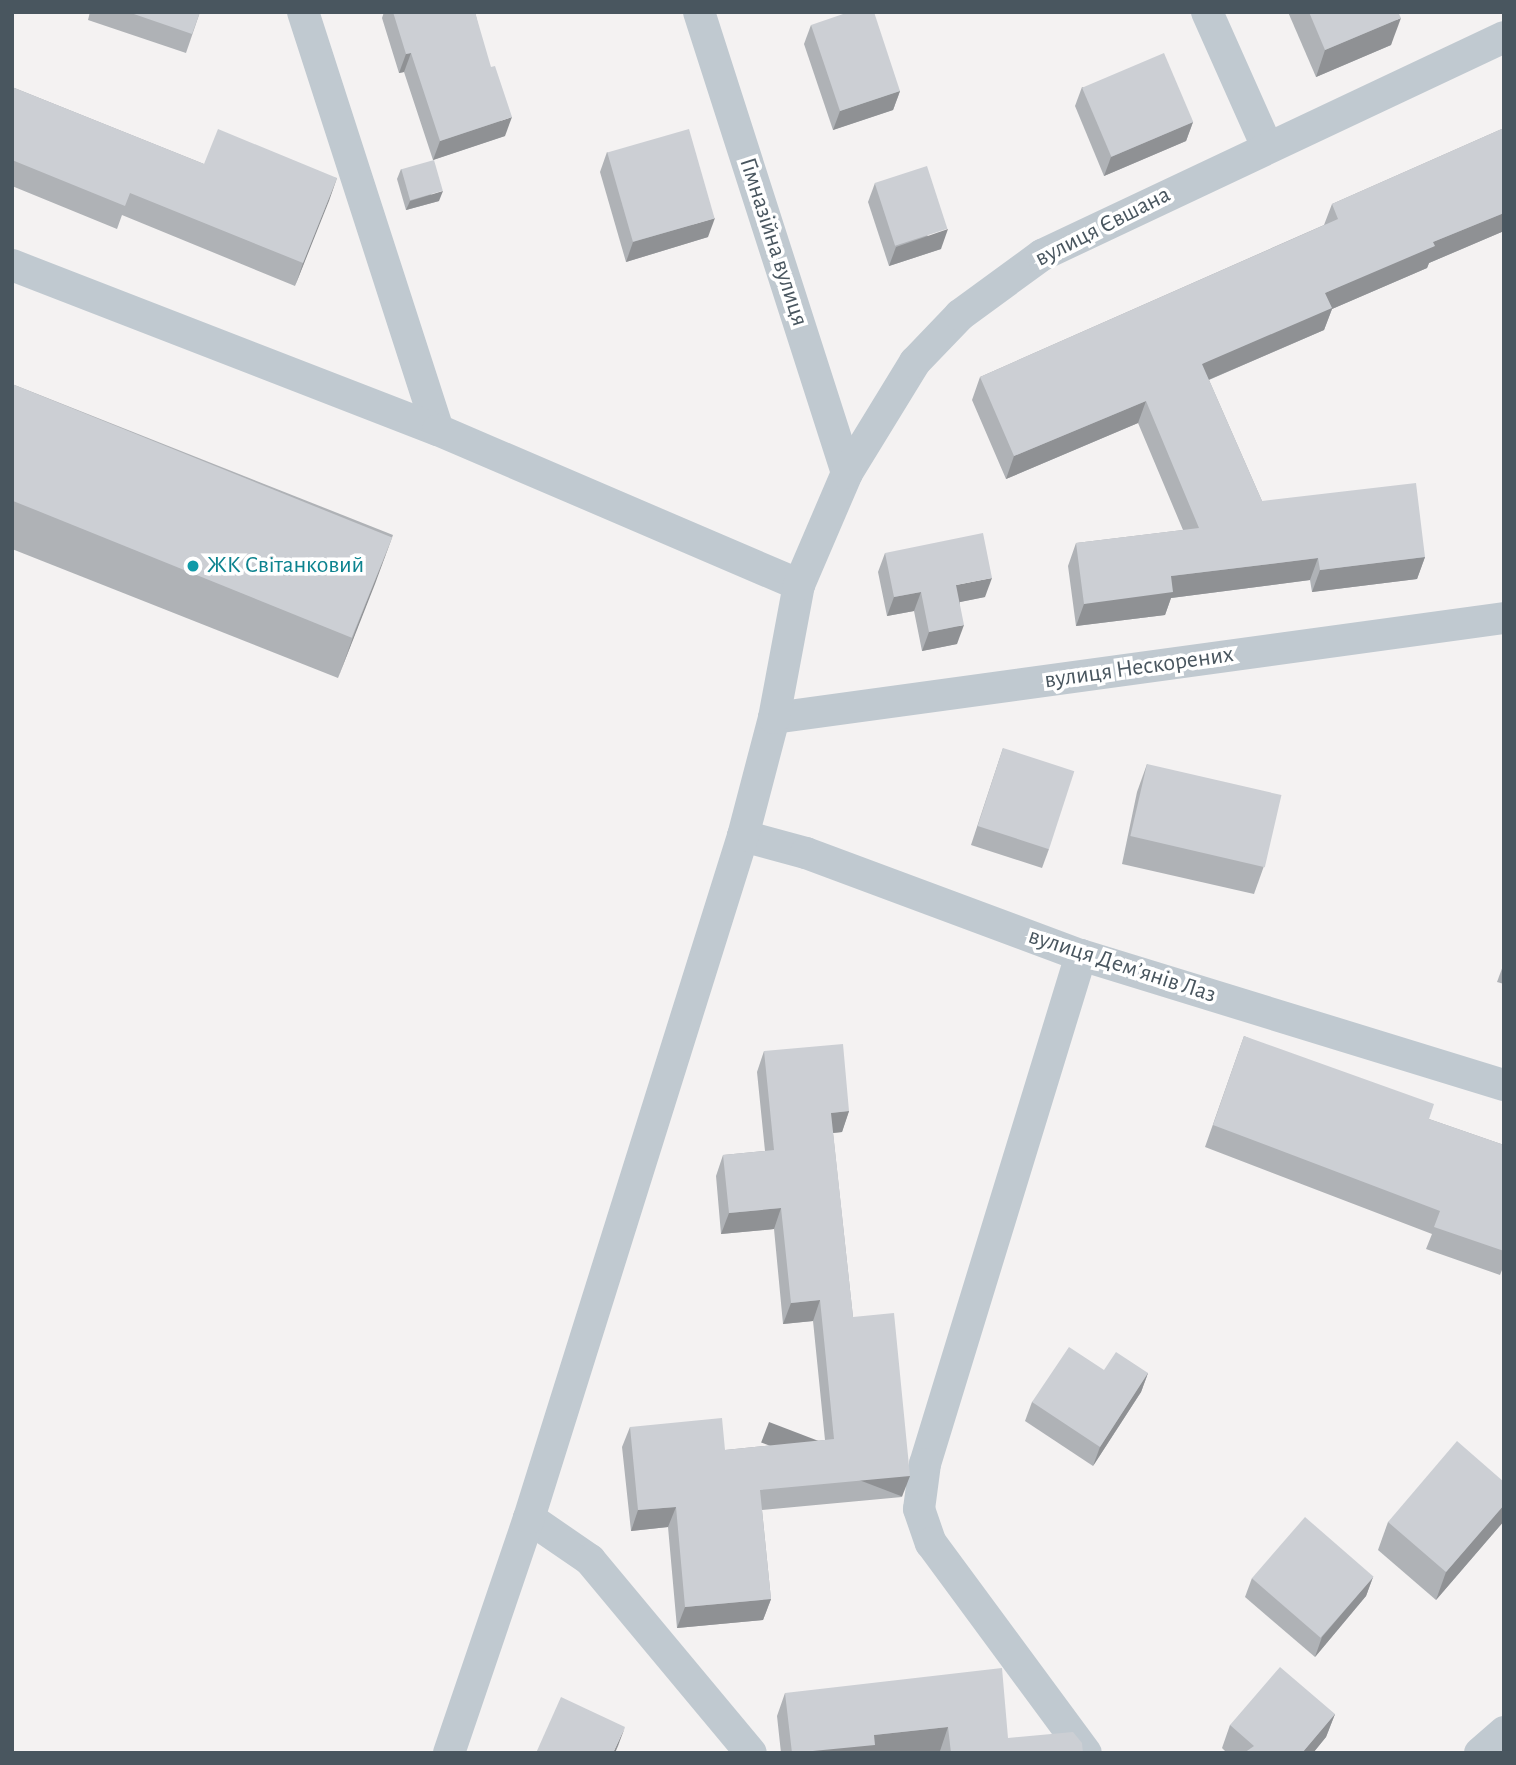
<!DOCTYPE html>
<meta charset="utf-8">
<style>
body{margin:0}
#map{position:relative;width:1516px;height:1765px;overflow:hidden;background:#f4f2f2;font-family:"Alegreya Sans",sans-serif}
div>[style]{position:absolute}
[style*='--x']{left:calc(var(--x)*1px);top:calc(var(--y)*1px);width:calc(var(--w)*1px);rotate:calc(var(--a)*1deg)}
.street>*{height:32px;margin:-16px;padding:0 16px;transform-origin:16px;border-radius:16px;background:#c0c9d0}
.wall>*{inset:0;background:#afb2b6}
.shaded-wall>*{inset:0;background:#8f9194;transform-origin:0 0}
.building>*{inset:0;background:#cccfd4;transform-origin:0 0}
.dots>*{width:19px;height:19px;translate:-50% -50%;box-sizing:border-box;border:4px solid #fff;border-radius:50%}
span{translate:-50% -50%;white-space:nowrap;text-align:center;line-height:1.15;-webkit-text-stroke:7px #fff;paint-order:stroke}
.street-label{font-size:24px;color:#49565f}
.culture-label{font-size:24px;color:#0d838f}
.left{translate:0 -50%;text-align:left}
.frame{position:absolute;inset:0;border:14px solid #49565f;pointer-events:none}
</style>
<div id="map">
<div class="street">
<i style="--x:303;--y:12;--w:439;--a:72.1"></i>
<i style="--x:699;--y:12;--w:484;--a:72.2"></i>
<i style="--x:1207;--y:12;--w:148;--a:66"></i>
<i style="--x:12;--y:265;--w:457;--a:21.2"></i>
<i style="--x:438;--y:430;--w:393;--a:23.2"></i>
<i style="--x:774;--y:718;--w:737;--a:-7.8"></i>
<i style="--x:743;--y:836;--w:65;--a:15.1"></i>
<i style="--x:806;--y:853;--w:293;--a:20.4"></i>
<i style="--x:1081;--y:955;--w:443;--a:17.1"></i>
<i style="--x:1081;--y:955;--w:532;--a:107.04"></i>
<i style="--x:925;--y:1464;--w:45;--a:97.6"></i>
<i style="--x:919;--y:1509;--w:36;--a:71"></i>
<i style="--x:931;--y:1543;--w:261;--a:53.6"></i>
<i style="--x:529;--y:1518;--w:74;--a:34.5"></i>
<i style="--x:590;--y:1560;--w:251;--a:50.2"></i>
<i style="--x:449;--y:1753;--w:248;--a:-71.2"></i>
<i style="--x:529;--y:1518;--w:715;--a:-72.58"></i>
<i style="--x:743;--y:836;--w:122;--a:-75.3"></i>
<i style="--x:774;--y:718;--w:135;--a:-79.4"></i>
<i style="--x:799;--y:585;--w:122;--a:-66.8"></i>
<i style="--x:847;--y:473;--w:130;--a:-58.5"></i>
<i style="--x:915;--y:362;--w:65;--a:-46.2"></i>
<i style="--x:960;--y:315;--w:102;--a:-36.2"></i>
<i style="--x:1042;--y:255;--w:511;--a:-25.26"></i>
<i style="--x:1480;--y:1753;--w:32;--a:-41"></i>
</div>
<div class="wall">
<i style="clip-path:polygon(90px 12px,200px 12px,186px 53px,88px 20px)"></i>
<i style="clip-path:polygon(384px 12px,475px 12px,505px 136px,433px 160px,404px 72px,399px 73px,382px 18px)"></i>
<i style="clip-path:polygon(1288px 12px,1398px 12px,1391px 45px,1316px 77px)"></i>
<i style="clip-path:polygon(811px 25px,900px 91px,893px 110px,833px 130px,804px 44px)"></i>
<i style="clip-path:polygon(12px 87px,204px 164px,337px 178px,295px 286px,122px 215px,117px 229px,12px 186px)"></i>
<i style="clip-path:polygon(1082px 87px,1193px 122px,1186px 141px,1104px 176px,1075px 106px)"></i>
<i style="clip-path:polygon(1504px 128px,1504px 231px,1429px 263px,1427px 268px,1332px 309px,1324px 330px,1209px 380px,1262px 501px,1425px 557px,1417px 579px,1312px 592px,1310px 580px,1171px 598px,1165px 615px,1076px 626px,1068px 566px,1076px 543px,1183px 530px,1138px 423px,1006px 479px,972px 400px,980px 377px,1324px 225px,1332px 204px)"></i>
<i style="clip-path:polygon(607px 152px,708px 237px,626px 262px,600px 172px)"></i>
<i style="clip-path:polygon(401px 169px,439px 201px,406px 210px,397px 179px)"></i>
<i style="clip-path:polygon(875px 183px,941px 249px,889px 266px,868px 202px)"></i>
<i style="clip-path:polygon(12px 384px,393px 535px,338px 678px,12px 549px)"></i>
<i style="clip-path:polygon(885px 553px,985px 597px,960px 602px,957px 644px,922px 651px,914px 611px,887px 616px,878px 572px)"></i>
<i style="clip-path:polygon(1003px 748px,1049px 849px,1042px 868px,971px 845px)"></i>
<i style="clip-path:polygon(1147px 764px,1264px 866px,1254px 894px,1122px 864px,1137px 792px)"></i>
<i style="clip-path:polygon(1504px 963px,1504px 984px,1497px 982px)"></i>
<i style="clip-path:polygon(1244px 1036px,1429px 1119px,1504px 1145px,1504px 1265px,1500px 1275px,1426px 1249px,1432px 1234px,1205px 1147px)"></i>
<i style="clip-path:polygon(764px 1051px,849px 1111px,842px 1132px,833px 1133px,853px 1317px,902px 1497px,762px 1510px,771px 1599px,763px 1620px,677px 1628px,668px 1527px,631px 1531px,622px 1447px,630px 1427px,725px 1450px,825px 1440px,813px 1321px,783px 1324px,774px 1229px,721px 1234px,716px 1176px,723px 1155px,765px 1151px,757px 1072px)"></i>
<i style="clip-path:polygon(1104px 1370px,1148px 1373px,1141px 1392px,1093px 1466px,1025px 1421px,1032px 1402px)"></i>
<i style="clip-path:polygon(1504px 1482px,1504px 1521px,1436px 1600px,1378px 1550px,1388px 1522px)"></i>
<i style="clip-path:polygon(1373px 1577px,1366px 1596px,1315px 1657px,1245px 1597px,1252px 1578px)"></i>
<i style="clip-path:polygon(785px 1693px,1008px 1738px,1083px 1753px,940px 1753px,940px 1751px,918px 1753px,781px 1753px,777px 1716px)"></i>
<i style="clip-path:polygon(1335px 1714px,1326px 1737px,1313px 1753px,1227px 1753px,1222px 1748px,1230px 1725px)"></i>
</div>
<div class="shaded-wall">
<i style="clip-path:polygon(1401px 18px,1391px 45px,1316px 77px,1325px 50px)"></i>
<i style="clip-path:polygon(411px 53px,404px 72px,399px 73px,406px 54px)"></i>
<i style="clip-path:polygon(900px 91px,893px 110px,833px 130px,840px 111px)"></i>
<i style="clip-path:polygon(512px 117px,505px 136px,433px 160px,440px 141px)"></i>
<i style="clip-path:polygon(1193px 122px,1186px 141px,1104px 176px,1111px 157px)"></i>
<i style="clip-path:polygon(337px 178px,329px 201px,295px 286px,303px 263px)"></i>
<i style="clip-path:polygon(443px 191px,439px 201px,406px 210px,410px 201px)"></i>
<i style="clip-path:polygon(1504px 213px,1504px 231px,1429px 263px,1427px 268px,1332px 309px,1324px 330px,1194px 386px,1202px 364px,1325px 293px,1433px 242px)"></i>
<i style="clip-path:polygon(715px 218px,708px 237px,626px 262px,633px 242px)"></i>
<i style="clip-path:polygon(948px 229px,941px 249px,889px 266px,896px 247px)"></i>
<i style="clip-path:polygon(1146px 401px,1138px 423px,1006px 479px,1014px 456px)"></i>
<i style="clip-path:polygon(393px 535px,375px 584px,338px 678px,356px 629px)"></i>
<i style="clip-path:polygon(1425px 557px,1417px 579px,1312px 592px,1320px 570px)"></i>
<i style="clip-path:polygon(1318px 558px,1310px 580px,1171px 598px,1165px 615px,1076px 626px,1084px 604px,1171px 576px)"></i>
<i style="clip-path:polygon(992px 578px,985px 597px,950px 604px,956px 585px)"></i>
<i style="clip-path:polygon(921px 592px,914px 611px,887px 616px,894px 597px)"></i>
<i style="clip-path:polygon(964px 625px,957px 644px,922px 651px,929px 632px)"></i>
<i style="clip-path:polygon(849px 1111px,842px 1132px,823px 1134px,831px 1113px)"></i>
<i style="clip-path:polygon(781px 1208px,774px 1229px,721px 1234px,729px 1213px)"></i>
<i style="clip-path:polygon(820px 1300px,813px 1321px,783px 1324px,791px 1303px)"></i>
<i style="clip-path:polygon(1148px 1373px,1141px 1392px,1093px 1466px,1100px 1447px)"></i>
<i style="left:910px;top:1476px;width:22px;height:151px;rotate:111deg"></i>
<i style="clip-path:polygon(1504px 1505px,1504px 1521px,1436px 1600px,1446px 1572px)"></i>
<i style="clip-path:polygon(676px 1507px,668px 1527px,631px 1531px,638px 1510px)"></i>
<i style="clip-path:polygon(1373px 1577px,1366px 1596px,1315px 1657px,1322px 1637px)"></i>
<i style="clip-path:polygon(771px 1599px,763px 1620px,677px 1628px,685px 1607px)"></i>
<i style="clip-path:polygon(1335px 1714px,1326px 1737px,1313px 1753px,1302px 1753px)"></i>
<i style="clip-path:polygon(625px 1727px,618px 1746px,615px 1753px,613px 1753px)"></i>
<i style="clip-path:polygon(948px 1727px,940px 1751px,918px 1753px,797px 1753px,874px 1735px)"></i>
</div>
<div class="building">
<i style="clip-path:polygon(128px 12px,200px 12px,192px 34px)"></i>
<i style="clip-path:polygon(393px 12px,475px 12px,491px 67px,495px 66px,512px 117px,440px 141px,411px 53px,406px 54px)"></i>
<i style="clip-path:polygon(849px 12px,874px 12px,900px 91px,840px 111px,811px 25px)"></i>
<i style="clip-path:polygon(1309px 12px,1398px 12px,1401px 18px,1325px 50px)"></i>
<i style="left:1164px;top:53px;width:75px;height:89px;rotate:67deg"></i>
<i style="clip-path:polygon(12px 87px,204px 164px,218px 129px,337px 178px,303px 263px,130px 193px,125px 206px,12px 160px)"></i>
<i style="clip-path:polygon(1504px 128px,1504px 213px,1433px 242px,1435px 246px,1325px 293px,1332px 308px,1202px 364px,1262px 501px,1416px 483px,1425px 557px,1320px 570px,1318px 558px,1171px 576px,1173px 592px,1084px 604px,1076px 543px,1199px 528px,1146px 401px,1014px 456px,980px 377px,1338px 219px,1332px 204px)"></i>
<i style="left:689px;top:129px;width:93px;height:85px;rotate:74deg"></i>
<i style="left:434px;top:160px;width:32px;height:34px;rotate:74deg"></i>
<i style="left:927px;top:166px;width:66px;height:55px;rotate:72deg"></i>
<i style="left:12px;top:384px;width:410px;height:108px;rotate:22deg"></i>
<i style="clip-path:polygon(983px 533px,992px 578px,956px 585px,964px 625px,929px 632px,921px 592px,894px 597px,885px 553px)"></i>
<i style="left:1003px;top:748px;width:75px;height:82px;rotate:18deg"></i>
<i style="left:1147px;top:764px;width:138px;height:74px;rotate:13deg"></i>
<i style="clip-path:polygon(1244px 1036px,1434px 1104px,1429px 1119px,1504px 1145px,1504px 1251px,1434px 1227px,1440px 1211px,1213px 1125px)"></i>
<i style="clip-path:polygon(843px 1044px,849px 1111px,831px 1113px,853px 1317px,894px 1313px,910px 1476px,760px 1490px,771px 1599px,685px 1607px,676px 1507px,638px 1510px,630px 1427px,722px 1418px,725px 1450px,834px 1439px,820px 1300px,791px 1303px,781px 1208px,729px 1213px,723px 1155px,774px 1150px,764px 1051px)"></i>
<i style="clip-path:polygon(1069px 1347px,1104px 1370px,1116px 1352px,1148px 1373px,1100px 1447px,1032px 1402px)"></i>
<i style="clip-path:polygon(1457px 1441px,1504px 1482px,1504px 1505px,1446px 1572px,1388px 1522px)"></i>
<i style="left:1305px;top:1517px;width:91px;height:81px;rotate:41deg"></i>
<i style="clip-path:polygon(1280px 1667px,1335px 1714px,1302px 1753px,1244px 1753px,1254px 1746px,1230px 1725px)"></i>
<i style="clip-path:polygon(1002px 1668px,1008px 1738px,1073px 1732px,1082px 1743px,1083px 1753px,951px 1753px,948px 1727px,874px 1735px,875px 1745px,792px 1753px,785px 1693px)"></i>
<i style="clip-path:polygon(561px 1697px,625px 1727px,613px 1753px,536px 1753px)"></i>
</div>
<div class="dots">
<i style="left:193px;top:566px;background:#0f9aa8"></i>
</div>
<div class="street-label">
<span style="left:1103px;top:227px;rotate:-27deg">вулиця Євшана</span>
<span style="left:773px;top:242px;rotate:72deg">Гімназійна вулиця</span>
<span style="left:1139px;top:668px;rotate:-8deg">вулиця Нескорених</span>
<span style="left:1122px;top:966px;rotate:18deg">вулиця Демʼянів Лаз</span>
</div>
<div class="culture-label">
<span class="left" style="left:207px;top:566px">ЖК Світанковий</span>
</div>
<div class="frame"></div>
</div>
